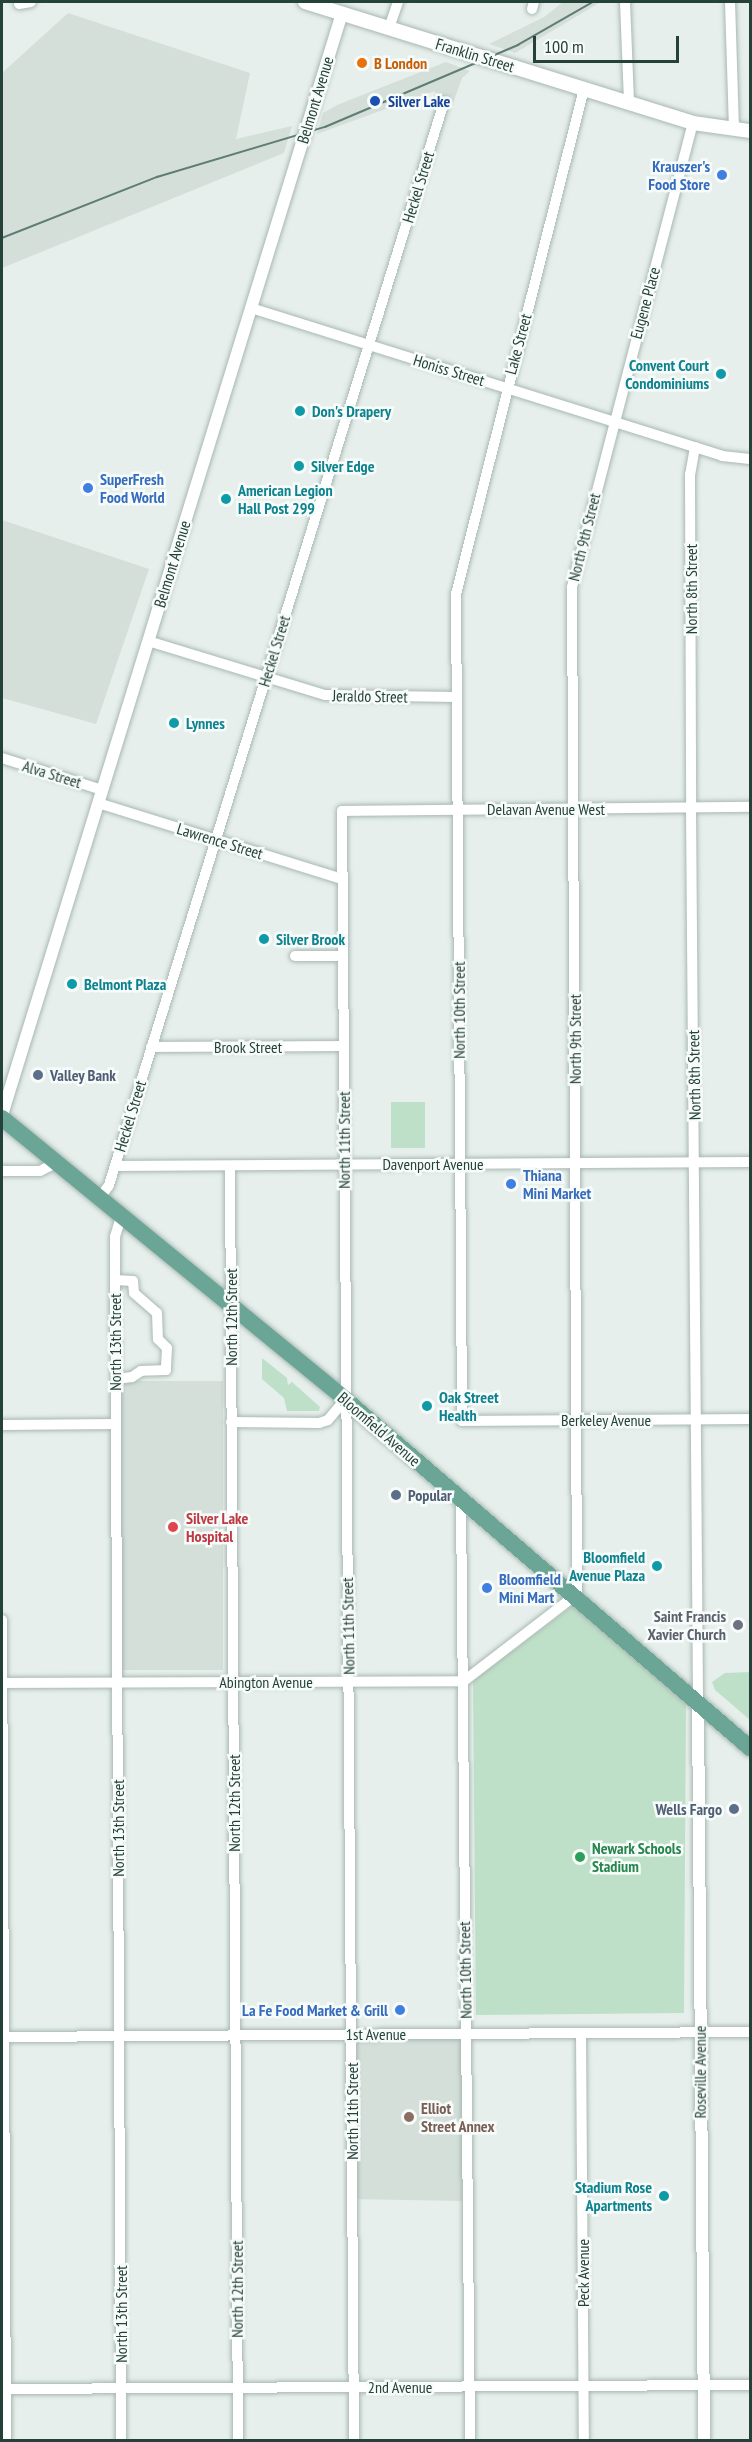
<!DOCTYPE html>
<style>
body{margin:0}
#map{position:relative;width:752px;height:2442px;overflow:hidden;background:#e6efeb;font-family:"PT Sans Narrow",sans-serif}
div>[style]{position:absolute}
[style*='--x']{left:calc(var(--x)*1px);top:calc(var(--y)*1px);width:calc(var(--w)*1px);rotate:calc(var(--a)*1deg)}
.built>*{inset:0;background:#d4dfda;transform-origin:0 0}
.green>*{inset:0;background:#bfe0c8;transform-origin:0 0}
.roads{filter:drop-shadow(0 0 2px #a8b8b2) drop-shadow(0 0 2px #a8b8b2)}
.minor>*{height:10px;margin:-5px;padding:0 5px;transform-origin:5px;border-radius:5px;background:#fff}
.tertiary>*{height:12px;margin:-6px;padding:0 6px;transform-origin:6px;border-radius:6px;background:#fff}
.secondary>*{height:14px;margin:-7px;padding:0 7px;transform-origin:7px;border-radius:7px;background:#fff}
.primary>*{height:16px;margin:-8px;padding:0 8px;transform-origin:8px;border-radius:8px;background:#6aa596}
.tram>*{height:1.5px;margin:-0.75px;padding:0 0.75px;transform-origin:0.75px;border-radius:0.75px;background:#5f7d75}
.dots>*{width:16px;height:16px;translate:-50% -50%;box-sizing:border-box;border:3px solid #f7fbf9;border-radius:50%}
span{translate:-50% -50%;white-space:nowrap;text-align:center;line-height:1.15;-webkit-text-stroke:5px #f7fbf9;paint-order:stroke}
.street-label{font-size:16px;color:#24423a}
.food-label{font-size:16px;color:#c56008;font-weight:700}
.left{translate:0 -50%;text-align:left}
.transit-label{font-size:16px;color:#164399;font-weight:700}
.shop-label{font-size:16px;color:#366cbe;font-weight:700}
.right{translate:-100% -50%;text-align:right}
.culture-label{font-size:16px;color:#0d838f;font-weight:700}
.service-label{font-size:16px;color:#4e5e75;font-weight:700}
.health-label{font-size:16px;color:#be3a42;font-weight:700}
.worship-label{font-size:16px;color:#5b616d;font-weight:700}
.leisure-label{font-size:16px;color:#27864d;font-weight:700}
.education-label{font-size:16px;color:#785e54;font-weight:700}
.frame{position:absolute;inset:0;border:3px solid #24423a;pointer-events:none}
.scale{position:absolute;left:533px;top:36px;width:146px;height:27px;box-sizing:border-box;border:3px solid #24423a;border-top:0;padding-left:8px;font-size:18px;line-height:21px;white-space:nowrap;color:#24423a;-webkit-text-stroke:4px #f7fbf9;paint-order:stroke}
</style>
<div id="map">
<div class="built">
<i style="clip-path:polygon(563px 2px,601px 2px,515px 53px,489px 44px,544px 17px)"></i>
<i style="clip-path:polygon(68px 13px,250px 73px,236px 139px,292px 126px,284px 153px,2px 268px,2px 73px)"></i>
<i style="clip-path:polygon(446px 62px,470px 71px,462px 78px,453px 103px,434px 97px,435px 91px,317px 134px,323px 113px,337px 105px)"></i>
<i style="clip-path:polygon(2px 520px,149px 569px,96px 724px,2px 698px)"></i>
<i style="left:223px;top:1381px;width:289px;height:104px;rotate:90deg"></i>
<i style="left:352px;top:2034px;width:113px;height:165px;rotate:1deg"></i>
</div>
<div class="green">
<i style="left:391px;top:1102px;width:34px;height:46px"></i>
<i style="clip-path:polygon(262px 1358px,287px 1378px,288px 1385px,292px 1382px,320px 1407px,319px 1411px,287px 1411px,284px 1398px,262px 1379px)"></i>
<i style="clip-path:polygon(575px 1604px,686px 1702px,684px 2013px,476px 2015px,473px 1681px)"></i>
<i style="clip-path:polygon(750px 1672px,750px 1720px,715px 1690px,712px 1682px,725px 1673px)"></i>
</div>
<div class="roads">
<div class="minor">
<i style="--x:625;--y:2;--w:101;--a:87.7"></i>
<i style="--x:730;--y:2;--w:128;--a:88.2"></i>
<i style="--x:19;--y:4;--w:12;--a:-9"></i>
<i style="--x:532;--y:9;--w:7;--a:-74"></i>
<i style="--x:389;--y:28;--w:28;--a:-71"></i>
<i style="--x:584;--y:89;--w:521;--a:104.22"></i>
<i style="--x:456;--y:594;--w:827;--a:89.58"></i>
<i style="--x:462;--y:1421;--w:288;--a:-0.4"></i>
<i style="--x:251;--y:308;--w:494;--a:17.4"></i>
<i style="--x:722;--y:456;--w:28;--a:6"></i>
<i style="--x:695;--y:447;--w:27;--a:100"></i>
<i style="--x:690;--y:474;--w:334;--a:89.8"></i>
<i style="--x:691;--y:808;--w:895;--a:89.55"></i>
<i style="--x:148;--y:641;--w:185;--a:17"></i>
<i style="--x:325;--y:695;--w:131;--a:0.9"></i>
<i style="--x:2;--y:758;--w:105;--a:17.7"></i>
<i style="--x:98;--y:803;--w:256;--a:17.3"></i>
<i style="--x:295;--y:956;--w:48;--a:0"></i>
<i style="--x:151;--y:1047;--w:193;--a:-0.3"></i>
<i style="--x:115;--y:1166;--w:635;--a:-0.36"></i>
<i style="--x:230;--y:1166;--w:1274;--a:89.64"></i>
<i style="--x:2;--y:1171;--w:38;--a:0"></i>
<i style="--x:40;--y:1171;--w:18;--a:-27"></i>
<i style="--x:99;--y:1199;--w:17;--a:-54"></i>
<i style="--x:109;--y:1185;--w:1134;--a:-72.81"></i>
<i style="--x:121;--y:1217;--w:21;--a:107"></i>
<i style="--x:115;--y:1237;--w:1203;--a:89.71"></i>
<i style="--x:115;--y:1280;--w:18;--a:3"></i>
<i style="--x:133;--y:1281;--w:12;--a:85"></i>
<i style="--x:134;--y:1293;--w:30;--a:41"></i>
<i style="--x:157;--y:1313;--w:26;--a:88"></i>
<i style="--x:158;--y:1339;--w:13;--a:45"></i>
<i style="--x:167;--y:1348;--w:22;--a:93"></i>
<i style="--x:166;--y:1370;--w:25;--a:178"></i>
<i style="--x:141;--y:1371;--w:11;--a:146"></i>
<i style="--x:132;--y:1377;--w:16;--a:173"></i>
<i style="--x:231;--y:1422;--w:88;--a:0.7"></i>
<i style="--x:319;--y:1423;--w:9;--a:-18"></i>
<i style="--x:328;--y:1420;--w:26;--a:-50"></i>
<i style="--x:2;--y:1425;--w:114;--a:-0.5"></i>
<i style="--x:461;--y:1500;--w:940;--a:89.45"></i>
<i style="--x:2;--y:1620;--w:820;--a:89.72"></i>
<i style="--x:2;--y:1683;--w:462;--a:-0.2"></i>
<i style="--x:464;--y:1681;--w:143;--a:-37.6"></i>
<i style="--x:577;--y:1594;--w:1007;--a:-90.28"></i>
<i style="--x:572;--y:587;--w:480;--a:-75.4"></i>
<i style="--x:581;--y:2033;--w:407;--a:89.6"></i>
<i style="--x:2;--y:2037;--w:748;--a:-0.38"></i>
<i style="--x:2;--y:2389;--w:748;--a:-0.31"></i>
<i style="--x:354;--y:2440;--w:1629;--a:-90.42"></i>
<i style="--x:342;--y:811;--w:408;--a:-0.6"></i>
</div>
<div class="tertiary">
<i style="--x:2;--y:1115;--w:1153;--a:-72.85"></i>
<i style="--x:698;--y:1703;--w:737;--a:89.53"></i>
</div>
<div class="secondary">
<i style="--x:305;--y:2;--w:406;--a:17.3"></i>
<i style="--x:693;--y:123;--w:58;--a:8"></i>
</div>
<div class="primary">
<i style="--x:2;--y:1118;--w:445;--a:39.3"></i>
<i style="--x:346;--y:1400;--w:533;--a:40.74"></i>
</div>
</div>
<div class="tram">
<i style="--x:2;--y:238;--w:167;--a:-21.5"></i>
<i style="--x:157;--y:177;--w:175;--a:-16.6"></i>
<i style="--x:325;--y:127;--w:210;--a:-23"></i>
<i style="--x:518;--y:45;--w:86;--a:-29.8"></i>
</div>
<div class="dots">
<i style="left:362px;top:63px;background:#e8710a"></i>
<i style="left:375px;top:101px;background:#1a4fb4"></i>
<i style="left:722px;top:175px;background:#3f7fe0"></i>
<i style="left:721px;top:374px;background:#0f9aa8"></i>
<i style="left:300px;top:411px;background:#0f9aa8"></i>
<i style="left:299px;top:466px;background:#0f9aa8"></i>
<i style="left:88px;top:488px;background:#3f7fe0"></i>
<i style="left:226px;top:499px;background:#0f9aa8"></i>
<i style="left:174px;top:723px;background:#0f9aa8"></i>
<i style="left:264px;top:939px;background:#0f9aa8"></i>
<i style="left:72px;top:984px;background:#0f9aa8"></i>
<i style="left:38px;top:1075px;background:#5c6f8a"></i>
<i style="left:511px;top:1184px;background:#3f7fe0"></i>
<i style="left:427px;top:1406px;background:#0f9aa8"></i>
<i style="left:396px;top:1495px;background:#5c6f8a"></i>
<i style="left:173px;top:1527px;background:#e0444e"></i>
<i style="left:657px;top:1566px;background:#0f9aa8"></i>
<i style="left:487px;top:1588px;background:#3f7fe0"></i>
<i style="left:738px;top:1625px;background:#6b7280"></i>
<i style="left:734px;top:1809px;background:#5c6f8a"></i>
<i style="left:580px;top:1857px;background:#2e9e5b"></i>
<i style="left:400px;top:2010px;background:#3f7fe0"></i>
<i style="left:409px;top:2117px;background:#8d6e63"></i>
<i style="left:664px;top:2196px;background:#0f9aa8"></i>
</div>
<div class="street-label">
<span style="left:475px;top:55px;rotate:17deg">Franklin Street</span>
<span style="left:315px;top:100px;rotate:-73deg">Belmont Avenue</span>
<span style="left:418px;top:187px;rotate:-73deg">Heckel Street</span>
<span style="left:645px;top:303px;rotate:-75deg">Eugene Place</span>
<span style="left:518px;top:344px;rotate:-75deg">Lake Street</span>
<span style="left:449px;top:370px;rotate:17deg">Honiss Street</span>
<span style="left:584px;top:537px;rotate:-76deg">North 9th Street</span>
<span style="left:172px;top:564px;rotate:-73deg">Belmont Avenue</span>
<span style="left:691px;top:589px;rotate:-90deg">North 8th Street</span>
<span style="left:274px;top:651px;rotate:-73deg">Heckel Street</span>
<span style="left:370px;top:696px;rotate:1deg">Jeraldo Street</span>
<span style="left:52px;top:774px;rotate:17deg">Alva Street</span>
<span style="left:546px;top:809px">Delavan Avenue West</span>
<span style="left:220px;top:841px;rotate:17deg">Lawrence Street</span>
<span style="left:459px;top:1010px;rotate:-90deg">North 10th Street</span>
<span style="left:575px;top:1039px;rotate:-90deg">North 9th Street</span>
<span style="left:248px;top:1047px">Brook Street</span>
<span style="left:694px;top:1075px;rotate:-91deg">North 8th Street</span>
<span style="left:130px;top:1116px;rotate:-73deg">Heckel Street</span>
<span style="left:344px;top:1140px;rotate:-90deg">North 11th Street</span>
<span style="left:433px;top:1164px">Davenport Avenue</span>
<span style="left:231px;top:1317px;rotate:-90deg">North 12th Street</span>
<span style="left:115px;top:1342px;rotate:-90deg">North 13th Street</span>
<span style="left:606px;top:1420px">Berkeley Avenue</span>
<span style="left:379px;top:1429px;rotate:41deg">Bloomfield Avenue</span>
<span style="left:348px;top:1626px;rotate:-91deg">North 11th Street</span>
<span style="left:266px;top:1682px">Abington Avenue</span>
<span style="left:234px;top:1803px;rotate:-90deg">North 12th Street</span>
<span style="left:118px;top:1828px;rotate:-90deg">North 13th Street</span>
<span style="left:465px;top:1970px;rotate:-91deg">North 10th Street</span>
<span style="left:376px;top:2034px">1st Avenue</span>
<span style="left:700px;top:2072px;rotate:-90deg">Roseville Avenue</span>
<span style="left:352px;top:2111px;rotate:-90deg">North 11th Street</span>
<span style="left:583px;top:2273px;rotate:-90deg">Peck Avenue</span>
<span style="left:237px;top:2289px;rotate:-90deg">North 12th Street</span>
<span style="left:121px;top:2314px;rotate:-90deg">North 13th Street</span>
<span style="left:400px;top:2387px">2nd Avenue</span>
</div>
<div class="food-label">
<span class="left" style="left:374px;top:63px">B London</span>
</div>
<div class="transit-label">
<span class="left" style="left:388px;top:101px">Silver Lake</span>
</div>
<div class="shop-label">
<span class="right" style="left:710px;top:175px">Krauszer's<br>Food Store</span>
<span class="left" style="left:100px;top:488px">SuperFresh<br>Food World</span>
<span class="left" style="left:523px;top:1184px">Thiana<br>Mini Market</span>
<span class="left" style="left:499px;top:1588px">Bloomfield<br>Mini Mart</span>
<span class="right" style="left:388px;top:2010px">La Fe Food Market &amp; Grill</span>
</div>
<div class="culture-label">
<span class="right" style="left:709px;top:374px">Convent Court<br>Condominiums</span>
<span class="left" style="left:312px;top:411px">Don's Drapery</span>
<span class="left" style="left:311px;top:466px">Silver Edge</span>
<span class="left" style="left:238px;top:499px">American Legion<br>Hall Post 299</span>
<span class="left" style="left:186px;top:723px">Lynnes</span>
<span class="left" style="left:276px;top:939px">Silver Brook</span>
<span class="left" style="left:84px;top:984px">Belmont Plaza</span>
<span class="left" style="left:439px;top:1406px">Oak Street<br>Health</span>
<span class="right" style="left:645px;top:1566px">Bloomfield<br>Avenue Plaza</span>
<span class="right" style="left:652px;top:2196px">Stadium Rose<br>Apartments</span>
</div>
<div class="service-label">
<span class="left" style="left:50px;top:1075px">Valley Bank</span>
<span class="left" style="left:408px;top:1495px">Popular</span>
<span class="right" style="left:722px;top:1809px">Wells Fargo</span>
</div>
<div class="health-label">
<span class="left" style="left:186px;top:1527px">Silver Lake<br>Hospital</span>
</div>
<div class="worship-label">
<span class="right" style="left:726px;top:1625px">Saint Francis<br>Xavier Church</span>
</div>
<div class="leisure-label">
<span class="left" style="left:592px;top:1857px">Newark Schools<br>Stadium</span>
</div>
<div class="education-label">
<span class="left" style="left:421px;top:2117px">Elliot<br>Street Annex</span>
</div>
<div class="frame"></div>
<div class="scale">100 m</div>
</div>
